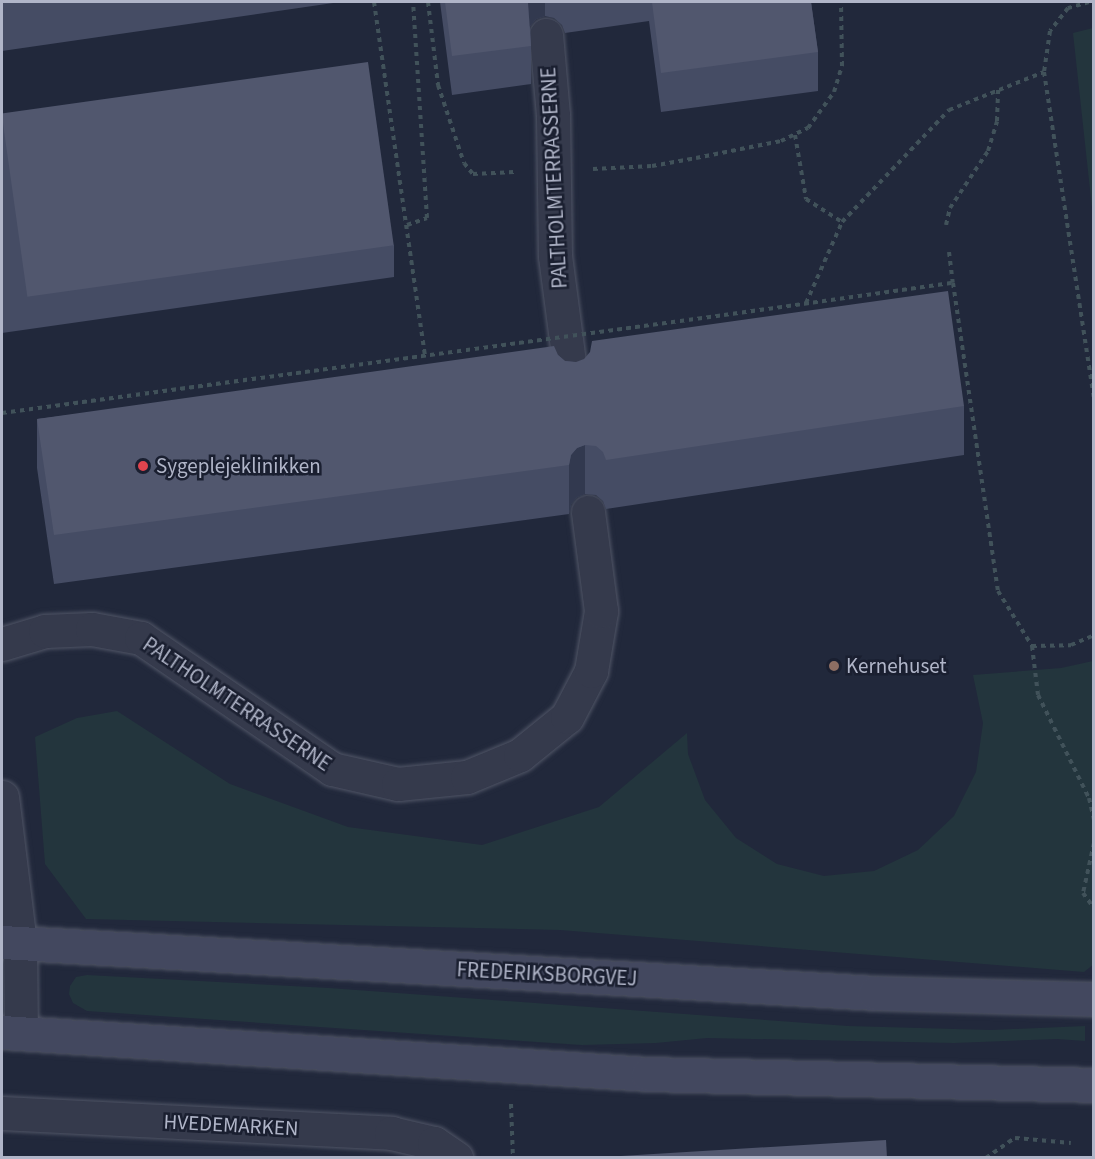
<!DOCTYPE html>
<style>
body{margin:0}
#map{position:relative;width:1095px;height:1159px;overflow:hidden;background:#21283b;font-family:"Source Sans 3",sans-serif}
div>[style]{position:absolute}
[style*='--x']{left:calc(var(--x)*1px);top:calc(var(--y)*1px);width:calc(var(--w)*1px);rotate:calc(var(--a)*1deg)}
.green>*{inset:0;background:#23353d}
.path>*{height:4px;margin-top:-2px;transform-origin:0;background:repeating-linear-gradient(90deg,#41525a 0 4.5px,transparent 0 9px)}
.roads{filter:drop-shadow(0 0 2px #505566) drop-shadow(0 0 2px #505566)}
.street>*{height:33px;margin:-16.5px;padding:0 16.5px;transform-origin:16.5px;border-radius:16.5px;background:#353a4c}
.secondary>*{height:33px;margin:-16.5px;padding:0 16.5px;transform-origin:16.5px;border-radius:16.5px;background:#43485f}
.path-bridge>*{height:4px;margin-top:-2px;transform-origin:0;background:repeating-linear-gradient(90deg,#41525a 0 4.5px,transparent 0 9px)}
.wall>*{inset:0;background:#454c64}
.shaded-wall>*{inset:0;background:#32394f}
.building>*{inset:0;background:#51576e;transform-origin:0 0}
.dots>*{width:16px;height:16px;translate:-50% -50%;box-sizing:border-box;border:3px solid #1a1f30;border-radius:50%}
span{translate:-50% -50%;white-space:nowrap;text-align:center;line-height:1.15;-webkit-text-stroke:5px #1a1f30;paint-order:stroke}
.street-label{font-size:21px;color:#b0b5c8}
.poi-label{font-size:21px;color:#b0b5c8}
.left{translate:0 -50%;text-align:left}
.frame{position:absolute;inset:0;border:3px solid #b0b5c8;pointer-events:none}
</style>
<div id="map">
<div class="green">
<i style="clip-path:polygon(1093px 28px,1094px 28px,1093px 217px,1073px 33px)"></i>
<i style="clip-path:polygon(1093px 661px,1094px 964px,1084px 972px,560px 930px,86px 919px,45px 864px,35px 737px,77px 718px,117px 711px,230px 784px,348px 827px,482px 845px,599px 807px,687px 733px,688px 754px,705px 800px,736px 838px,777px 864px,824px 876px,874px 871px,918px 850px,954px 816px,976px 772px,983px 723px,973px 675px,1061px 668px)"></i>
<i style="clip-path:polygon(87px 975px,329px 988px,848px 1026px,991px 1030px,1085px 1026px,1085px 1041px,1057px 1039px,954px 1043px,707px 1038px,656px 1043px,582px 1045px,87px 1011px,73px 1003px,69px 994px,70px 986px,76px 977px)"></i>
</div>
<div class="path">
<i style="--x:374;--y:2;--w:358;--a:81.8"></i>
<i style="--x:428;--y:2;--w:84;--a:83.1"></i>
<i style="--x:438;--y:85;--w:82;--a:71.6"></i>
<i style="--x:464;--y:163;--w:14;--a:51"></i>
<i style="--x:473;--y:174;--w:41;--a:-2.8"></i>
<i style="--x:1089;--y:2;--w:22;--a:164"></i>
<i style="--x:1068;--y:8;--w:29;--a:128"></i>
<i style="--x:1050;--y:31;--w:41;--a:98.3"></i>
<i style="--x:1044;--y:72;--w:331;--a:81.3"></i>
<i style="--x:795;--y:135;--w:65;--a:80.2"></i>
<i style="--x:806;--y:199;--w:43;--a:32.6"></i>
<i style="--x:593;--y:169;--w:59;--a:-2.9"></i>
<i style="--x:652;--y:166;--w:45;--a:-10.3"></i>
<i style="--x:696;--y:158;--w:87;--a:-11.3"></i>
<i style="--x:781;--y:141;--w:30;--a:-26"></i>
<i style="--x:808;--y:128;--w:44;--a:-54.2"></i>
<i style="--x:834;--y:92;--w:27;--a:-73"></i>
<i style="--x:842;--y:66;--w:64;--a:-90.9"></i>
<i style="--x:407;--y:225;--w:21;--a:-19"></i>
<i style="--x:427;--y:218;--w:216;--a:-93.7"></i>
<i style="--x:946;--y:225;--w:17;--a:-77"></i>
<i style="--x:950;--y:208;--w:69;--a:-56.3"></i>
<i style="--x:988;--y:151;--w:31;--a:-73"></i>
<i style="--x:997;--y:121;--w:31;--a:-88"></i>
<i style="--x:949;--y:252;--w:31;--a:83"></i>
<i style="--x:806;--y:303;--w:89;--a:-66"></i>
<i style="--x:842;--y:222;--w:155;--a:-46.3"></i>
<i style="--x:949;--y:110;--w:102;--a:-21.8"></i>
<i style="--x:724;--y:315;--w:231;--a:-8"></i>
<i style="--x:953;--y:283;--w:311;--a:81.7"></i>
<i style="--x:998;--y:591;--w:65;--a:58.3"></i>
<i style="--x:1032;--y:646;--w:49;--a:83"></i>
<i style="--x:1038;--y:695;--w:115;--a:63.7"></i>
<i style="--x:1089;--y:798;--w:22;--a:77"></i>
<i style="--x:1032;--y:646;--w:39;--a:-1"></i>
<i style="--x:1071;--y:645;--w:25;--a:-23"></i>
<i style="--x:1094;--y:843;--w:51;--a:102.4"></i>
<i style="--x:1083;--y:893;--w:19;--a:54"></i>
<i style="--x:511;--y:1104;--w:54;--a:87.9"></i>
<i style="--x:986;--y:1158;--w:35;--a:-35"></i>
<i style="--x:1015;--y:1138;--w:56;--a:5.1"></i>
</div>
<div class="roads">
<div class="street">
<i style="--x:546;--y:35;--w:80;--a:85"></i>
<i style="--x:553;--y:115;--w:141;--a:89.2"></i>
<i style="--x:555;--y:256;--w:138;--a:82.5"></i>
<i style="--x:2;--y:644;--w:45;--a:-16.8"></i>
<i style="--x:45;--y:631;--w:47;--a:-2.4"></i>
<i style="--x:92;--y:629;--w:50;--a:10.4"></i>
<i style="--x:141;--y:638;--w:232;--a:34.4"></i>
<i style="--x:332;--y:769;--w:68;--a:12.8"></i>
<i style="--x:398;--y:784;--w:69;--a:-5.8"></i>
<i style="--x:467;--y:777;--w:57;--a:-22.5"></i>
<i style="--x:520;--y:755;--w:60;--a:-39"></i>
<i style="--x:567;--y:717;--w:52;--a:-62.4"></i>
<i style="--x:591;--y:671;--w:61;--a:-80.5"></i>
<i style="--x:601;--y:611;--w:100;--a:-97.5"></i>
<i style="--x:2;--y:797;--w:147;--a:83"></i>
<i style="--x:20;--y:943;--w:89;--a:89.4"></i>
<i style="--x:2;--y:1113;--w:390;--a:2.9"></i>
<i style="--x:391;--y:1133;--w:44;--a:13.1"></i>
<i style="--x:434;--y:1143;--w:27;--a:34"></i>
</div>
<div class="secondary">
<i style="--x:2;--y:942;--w:874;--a:3.34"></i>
<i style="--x:875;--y:993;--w:219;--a:1.6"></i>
<i style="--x:2;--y:1032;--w:647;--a:3.72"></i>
<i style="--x:648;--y:1074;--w:446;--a:1.4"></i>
</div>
</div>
<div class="path-bridge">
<i style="--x:2;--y:413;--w:729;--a:-7.73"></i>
</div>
<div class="wall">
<i style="clip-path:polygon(2px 2px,340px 2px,2px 51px)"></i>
<i style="clip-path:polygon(440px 2px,811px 2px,818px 52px,818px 91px,661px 112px,649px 21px,565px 33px,562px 25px,554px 18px,545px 16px,536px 19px,530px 26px,531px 46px,531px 84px,452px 95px)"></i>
<i style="clip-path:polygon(2px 114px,394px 245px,394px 277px,2px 333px)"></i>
<i style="clip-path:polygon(558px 355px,565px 361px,964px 406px,964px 455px,606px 509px,603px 501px,596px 495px,585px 494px,577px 497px,571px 504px,569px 514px,54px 584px,37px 468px,37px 419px)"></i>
</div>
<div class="shaded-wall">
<i style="clip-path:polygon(527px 2px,545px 2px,545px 16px,536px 19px,529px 27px)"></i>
<i style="clip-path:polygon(585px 445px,585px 494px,577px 497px,571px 504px,569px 514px,569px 465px,571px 455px,577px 448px)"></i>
</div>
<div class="building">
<i style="clip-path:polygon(445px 2px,528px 2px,531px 46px,452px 56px)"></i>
<i style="clip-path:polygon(652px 2px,811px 2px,818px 52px,661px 73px)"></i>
<i style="left:368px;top:62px;width:185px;height:370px;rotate:82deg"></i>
<i style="clip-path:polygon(948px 291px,964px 406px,606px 460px,603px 452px,596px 446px,585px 445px,577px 448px,571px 455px,569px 465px,54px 535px,37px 419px,554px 346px,558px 355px,565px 361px,576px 362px,584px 359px,590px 352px,592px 341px)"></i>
<i style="clip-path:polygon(886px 1140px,887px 1158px,588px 1158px)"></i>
</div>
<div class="dots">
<i style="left:143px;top:466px;background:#e0444e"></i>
<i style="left:834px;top:666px;background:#8d6e63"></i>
</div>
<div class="street-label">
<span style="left:554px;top:178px;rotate:-93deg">PALTHOLMTERRASSERNE</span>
<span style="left:237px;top:704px;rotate:34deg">PALTHOLMTERRASSERNE</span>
<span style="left:547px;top:974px;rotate:3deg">FREDERIKSBORGVEJ</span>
<span style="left:231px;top:1125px;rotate:3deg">HVEDEMARKEN</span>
</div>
<div class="poi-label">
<span class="left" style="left:156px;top:466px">Sygeplejeklinikken</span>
<span class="left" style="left:846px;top:666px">Kernehuset</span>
</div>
<div class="frame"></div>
</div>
